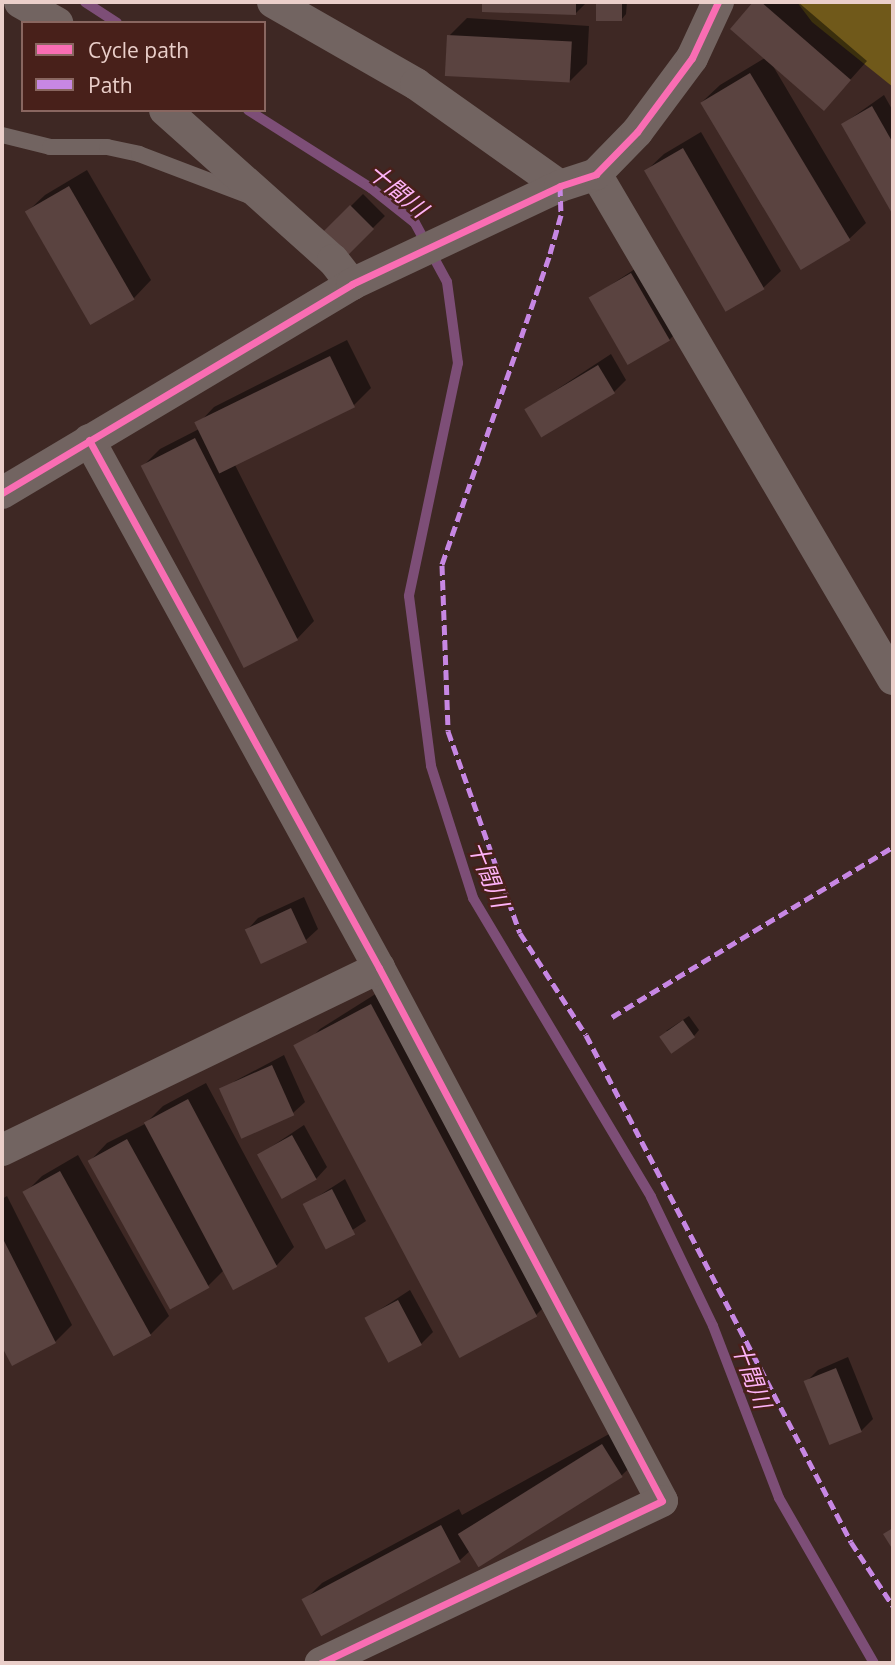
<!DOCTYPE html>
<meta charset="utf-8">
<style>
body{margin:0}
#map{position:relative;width:895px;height:1665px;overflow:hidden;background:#3e2824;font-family:"Open Sans","Noto Sans JP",sans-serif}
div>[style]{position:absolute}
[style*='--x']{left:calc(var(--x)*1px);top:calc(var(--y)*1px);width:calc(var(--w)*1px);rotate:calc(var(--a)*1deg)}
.forest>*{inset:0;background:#70591a}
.shadow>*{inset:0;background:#0007;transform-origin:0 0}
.stream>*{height:10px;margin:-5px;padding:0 5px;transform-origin:5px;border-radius:5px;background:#7d4e77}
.building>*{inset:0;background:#5a4340;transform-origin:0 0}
.service>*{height:16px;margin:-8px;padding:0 8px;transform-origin:8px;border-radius:8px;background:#726461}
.minor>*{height:32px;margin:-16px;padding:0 16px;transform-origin:16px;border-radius:16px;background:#726461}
.quiet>*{height:5px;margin-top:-2.5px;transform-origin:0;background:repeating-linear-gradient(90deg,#c787e3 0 10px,transparent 0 15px)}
.cycleway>*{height:7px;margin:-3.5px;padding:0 3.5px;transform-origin:3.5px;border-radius:3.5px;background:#f96db3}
span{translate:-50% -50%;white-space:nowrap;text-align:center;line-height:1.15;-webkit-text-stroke:5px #48201a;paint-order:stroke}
.water-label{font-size:23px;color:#feb3f7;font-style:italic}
.frame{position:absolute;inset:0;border:4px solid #eacfca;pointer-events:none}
.legend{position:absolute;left:21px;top:21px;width:245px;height:91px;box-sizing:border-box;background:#48201a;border:2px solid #896660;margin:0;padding:9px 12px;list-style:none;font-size:21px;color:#eacfca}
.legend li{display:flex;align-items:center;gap:14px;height:35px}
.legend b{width:35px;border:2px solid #896660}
</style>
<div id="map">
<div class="forest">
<i style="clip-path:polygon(797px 2px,893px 2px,893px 87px,812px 22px)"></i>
</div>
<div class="shadow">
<i style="clip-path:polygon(484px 2px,587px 2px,575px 14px,484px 10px)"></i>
<i style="clip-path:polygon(598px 2px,627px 2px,626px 14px,621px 20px,597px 19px)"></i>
<i style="clip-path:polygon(756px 2px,798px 2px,867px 61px,824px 109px,773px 66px,866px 223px,848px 240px,702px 102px,720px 85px,765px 58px,732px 29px)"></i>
<i style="clip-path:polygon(467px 18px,589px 26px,587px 64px,569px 82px,449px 36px)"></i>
<i style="clip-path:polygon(884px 95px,893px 111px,893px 211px,843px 124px)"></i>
<i style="clip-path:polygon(701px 132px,781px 271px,763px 288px,646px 171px,664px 154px)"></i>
<i style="clip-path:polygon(87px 170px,151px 280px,134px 298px,27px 212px,45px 195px)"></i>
<i style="left:363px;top:194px;width:31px;height:60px;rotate:45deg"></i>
<i style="clip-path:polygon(644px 263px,681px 328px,669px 340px,591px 298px)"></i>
<i style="clip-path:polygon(347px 340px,371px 388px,354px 405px,235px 465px,314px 621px,297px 639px,143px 466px,160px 449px,199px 429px,197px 425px,214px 407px)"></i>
<i style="clip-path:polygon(611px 354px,626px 380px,614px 392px,527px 409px)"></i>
<i style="clip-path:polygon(304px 897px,318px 929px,306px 940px,261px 961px,247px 930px,258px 918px)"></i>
<i style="clip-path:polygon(393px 983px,556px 1295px,534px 1317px,298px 1051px,320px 1029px)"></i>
<i style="clip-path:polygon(689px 1016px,699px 1030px,694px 1036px,666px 1031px)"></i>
<i style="clip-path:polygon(284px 1055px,305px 1102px,293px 1113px,223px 1093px,235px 1081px)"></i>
<i style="clip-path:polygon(206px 1083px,294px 1247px,277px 1265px,224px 1270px,207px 1287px,90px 1161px,107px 1143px,145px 1124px,163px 1106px)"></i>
<i style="clip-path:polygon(304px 1125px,327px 1167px,316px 1179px,259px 1155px)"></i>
<i style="clip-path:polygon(78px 1155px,169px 1316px,151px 1334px,115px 1354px,25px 1193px,42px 1176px)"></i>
<i style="clip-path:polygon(345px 1179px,366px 1221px,327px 1247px,306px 1204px)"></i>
<i style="clip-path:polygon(7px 1196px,72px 1325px,55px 1342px,12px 1364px,2px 1343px,2px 1199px)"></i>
<i style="clip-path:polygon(410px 1290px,433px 1332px,421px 1344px,367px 1318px)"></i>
<i style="clip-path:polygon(848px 1357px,873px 1419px,861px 1431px,806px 1382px,818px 1370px)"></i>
<i style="clip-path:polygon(620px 1428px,640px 1458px,622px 1475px,475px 1556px,471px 1550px,460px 1560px,322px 1635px,304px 1601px,322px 1583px,459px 1509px,462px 1515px)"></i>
</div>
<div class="stream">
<i style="--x:85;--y:2;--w:38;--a:33"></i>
<i style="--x:248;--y:110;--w:146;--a:32.4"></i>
<i style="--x:371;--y:188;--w:56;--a:38.5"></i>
<i style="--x:415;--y:223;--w:67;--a:61.5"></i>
<i style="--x:447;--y:282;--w:82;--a:82.3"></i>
<i style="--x:458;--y:363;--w:238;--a:101.9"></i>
<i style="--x:409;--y:596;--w:171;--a:82.6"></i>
<i style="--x:431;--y:766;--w:139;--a:72.3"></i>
<i style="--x:473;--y:898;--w:348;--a:59.2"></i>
<i style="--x:651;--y:1197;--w:143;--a:64.3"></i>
<i style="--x:713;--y:1326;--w:184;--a:69"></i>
<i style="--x:779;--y:1498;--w:190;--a:60.1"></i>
</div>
<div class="building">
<i style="clip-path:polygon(482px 2px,576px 2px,576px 15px,482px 12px)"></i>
<i style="left:596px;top:2px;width:26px;height:19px"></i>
<i style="clip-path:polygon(753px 2px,761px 2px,851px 80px,824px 111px,730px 29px)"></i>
<i style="left:447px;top:35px;width:125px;height:41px;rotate:3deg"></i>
<i style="left:750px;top:73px;width:195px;height:58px;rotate:59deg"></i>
<i style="clip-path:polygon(872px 106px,893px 143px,893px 215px,841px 124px)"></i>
<i style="left:683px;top:148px;width:163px;height:45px;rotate:60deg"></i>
<i style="left:69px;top:186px;width:131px;height:51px;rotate:60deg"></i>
<i style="left:350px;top:205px;width:34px;height:45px;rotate:45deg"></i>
<i style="left:631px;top:273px;width:78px;height:49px;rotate:60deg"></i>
<i style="left:330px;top:356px;width:57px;height:151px;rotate:64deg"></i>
<i style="left:598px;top:365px;width:33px;height:86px;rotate:59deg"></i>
<i style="left:195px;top:438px;width:227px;height:61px;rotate:63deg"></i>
<i style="left:291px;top:908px;width:38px;height:51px;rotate:65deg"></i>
<i style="left:371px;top:1004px;width:354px;height:88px;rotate:62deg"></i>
<i style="left:683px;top:1020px;width:21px;height:29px;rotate:55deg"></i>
<i style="left:272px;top:1065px;width:55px;height:58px;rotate:66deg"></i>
<i style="left:188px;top:1099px;width:190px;height:50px;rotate:62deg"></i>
<i style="left:292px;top:1135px;width:51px;height:40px;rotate:61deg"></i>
<i style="left:127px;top:1139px;width:170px;height:45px;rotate:61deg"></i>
<i style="left:60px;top:1171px;width:188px;height:43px;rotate:61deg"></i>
<i style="left:332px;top:1189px;width:51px;height:33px;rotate:63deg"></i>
<i style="clip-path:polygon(2px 1237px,56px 1343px,12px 1366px,2px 1347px)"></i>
<i style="left:398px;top:1300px;width:51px;height:38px;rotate:62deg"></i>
<i style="left:836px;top:1368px;width:69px;height:35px;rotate:68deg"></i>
<i style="left:602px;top:1444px;width:39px;height:170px;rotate:58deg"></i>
<i style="left:441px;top:1525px;width:42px;height:158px;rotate:62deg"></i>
<i style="clip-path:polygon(893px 1528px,893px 1550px,883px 1534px)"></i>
</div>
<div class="service">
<i style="--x:2;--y:135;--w:49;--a:14"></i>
<i style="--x:50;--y:147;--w:57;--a:0"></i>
<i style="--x:107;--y:147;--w:33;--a:12"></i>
<i style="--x:139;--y:154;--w:124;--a:20.8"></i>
</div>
<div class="minor">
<i style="--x:20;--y:2;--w:43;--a:29.6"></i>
<i style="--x:273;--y:2;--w:165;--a:29.8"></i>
<i style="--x:416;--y:84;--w:176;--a:35.3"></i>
<i style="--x:165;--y:110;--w:225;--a:41.8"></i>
<i style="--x:333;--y:260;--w:31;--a:52"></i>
<i style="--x:596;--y:174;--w:586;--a:59.54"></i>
<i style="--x:89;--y:440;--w:602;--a:61.22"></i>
<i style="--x:379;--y:968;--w:603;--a:62.03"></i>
<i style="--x:662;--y:1501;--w:378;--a:154.6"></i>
<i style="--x:2;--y:493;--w:408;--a:-30.8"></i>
<i style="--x:352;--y:284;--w:230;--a:-25.2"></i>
<i style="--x:560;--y:186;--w:38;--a:-18"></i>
<i style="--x:596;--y:174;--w:59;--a:-45.7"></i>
<i style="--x:637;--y:132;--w:92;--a:-53.4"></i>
<i style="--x:692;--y:58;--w:62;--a:-65.1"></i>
<i style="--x:2;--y:1150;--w:419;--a:-25.8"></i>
</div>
<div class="quiet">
<i style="--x:560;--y:186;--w:29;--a:88"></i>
<i style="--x:561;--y:215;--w:44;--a:105.9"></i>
<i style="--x:549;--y:257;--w:326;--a:109.2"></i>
<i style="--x:442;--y:565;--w:166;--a:87.9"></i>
<i style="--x:448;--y:731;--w:214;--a:70.4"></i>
<i style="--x:520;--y:933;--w:121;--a:57.1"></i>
<i style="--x:586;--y:1035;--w:572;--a:62.4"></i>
<i style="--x:851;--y:1542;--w:77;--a:56.7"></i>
<i style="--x:612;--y:1017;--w:328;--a:-31.2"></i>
</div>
<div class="cycleway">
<i style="--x:89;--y:440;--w:602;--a:61.22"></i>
<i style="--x:379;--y:968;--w:603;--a:62.03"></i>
<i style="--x:662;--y:1501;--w:378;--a:154.6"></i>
<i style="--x:2;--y:493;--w:408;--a:-30.8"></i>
<i style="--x:352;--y:284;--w:230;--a:-25.2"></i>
<i style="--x:560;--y:186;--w:38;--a:-18"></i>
<i style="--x:596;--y:174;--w:59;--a:-45.7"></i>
<i style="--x:637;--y:132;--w:92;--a:-53.4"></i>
<i style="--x:692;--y:58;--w:62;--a:-65.1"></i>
</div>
<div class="water-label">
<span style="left:398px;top:190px;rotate:40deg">十間川</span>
<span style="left:489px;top:874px;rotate:68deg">十間川</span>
<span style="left:752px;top:1375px;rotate:69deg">十間川</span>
</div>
<div class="frame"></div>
<ul class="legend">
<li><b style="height:9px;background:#f96db3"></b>Cycle path</li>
<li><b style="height:9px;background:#c787e3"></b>Path</li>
</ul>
</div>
